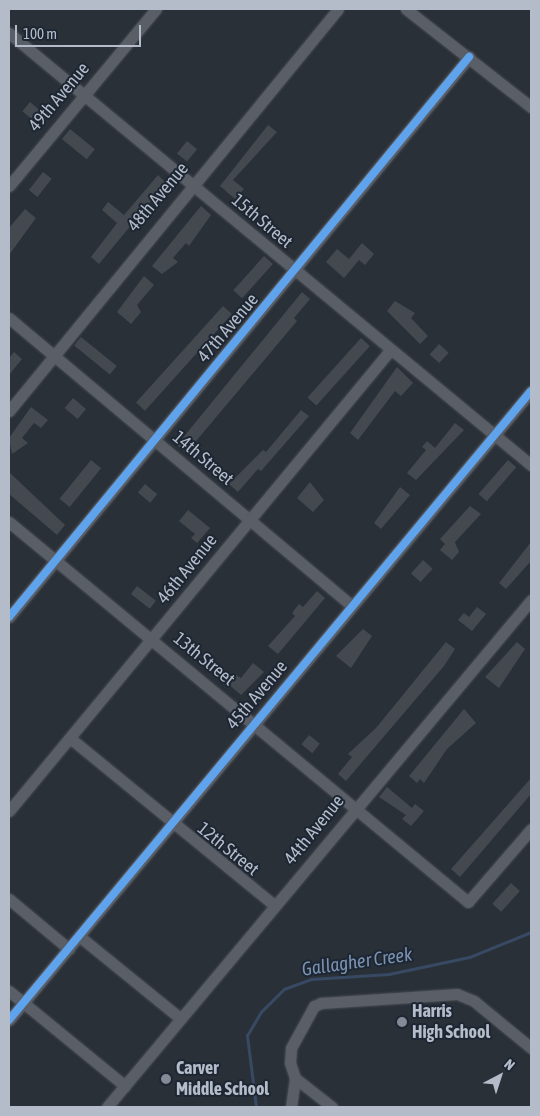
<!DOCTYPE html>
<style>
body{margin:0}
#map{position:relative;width:540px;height:1116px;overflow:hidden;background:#2a3038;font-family:"Asap Condensed",sans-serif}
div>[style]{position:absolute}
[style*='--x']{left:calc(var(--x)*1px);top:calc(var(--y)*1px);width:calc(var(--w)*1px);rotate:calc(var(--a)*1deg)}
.stream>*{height:2.5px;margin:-1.25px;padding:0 1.25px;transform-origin:1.25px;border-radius:1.25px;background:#384963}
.building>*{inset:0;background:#444950;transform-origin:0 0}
.roads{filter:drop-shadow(0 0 1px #484c53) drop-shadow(0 0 1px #484c53)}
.minor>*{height:11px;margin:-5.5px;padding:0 5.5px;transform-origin:5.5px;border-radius:5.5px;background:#5a5e66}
.cycleway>*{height:8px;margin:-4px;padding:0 4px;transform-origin:4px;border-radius:4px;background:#60a3ed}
.dots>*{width:14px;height:14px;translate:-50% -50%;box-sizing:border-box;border:2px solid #1d2633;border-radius:50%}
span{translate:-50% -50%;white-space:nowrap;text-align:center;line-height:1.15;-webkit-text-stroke:4px #1d2633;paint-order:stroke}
.street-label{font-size:18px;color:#b4bcc9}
.poi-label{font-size:18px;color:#b4bcc9;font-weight:700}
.left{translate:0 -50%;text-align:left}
.water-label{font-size:19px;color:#7c92b1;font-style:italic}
.frame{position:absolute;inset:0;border:10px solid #b4bcc9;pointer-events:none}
.north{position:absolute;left:475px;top:1051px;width:50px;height:50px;-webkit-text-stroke:4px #1d2633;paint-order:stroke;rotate:40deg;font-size:14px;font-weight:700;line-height:20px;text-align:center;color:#b4bcc9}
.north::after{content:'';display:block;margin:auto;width:18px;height:22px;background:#b4bcc9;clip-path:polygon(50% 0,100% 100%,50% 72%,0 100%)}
.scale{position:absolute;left:15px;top:25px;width:126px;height:22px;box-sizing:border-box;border:2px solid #b4bcc9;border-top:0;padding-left:6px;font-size:15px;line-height:18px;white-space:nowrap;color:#b4bcc9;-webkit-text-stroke:4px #1d2633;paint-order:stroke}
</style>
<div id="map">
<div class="stream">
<i style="--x:256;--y:1107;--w:72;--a:-97.2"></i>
<i style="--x:247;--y:1036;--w:28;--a:-60"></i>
<i style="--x:261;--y:1012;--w:33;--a:-45"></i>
<i style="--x:284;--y:989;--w:29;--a:-20"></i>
<i style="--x:311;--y:979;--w:78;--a:-3.7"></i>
<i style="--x:389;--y:974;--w:83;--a:-11.9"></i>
<i style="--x:470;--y:957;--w:66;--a:-22.3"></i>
</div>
<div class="building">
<i style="left:30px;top:102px;width:17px;height:12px;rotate:40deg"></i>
<i style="clip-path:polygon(268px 125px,277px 132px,233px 180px,244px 189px,235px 199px,220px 186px)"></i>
<i style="left:70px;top:129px;width:32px;height:13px;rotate:39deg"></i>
<i style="left:187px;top:141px;width:13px;height:16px;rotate:39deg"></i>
<i style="left:43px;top:172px;width:11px;height:23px;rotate:38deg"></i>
<i style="clip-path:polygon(158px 175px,166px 183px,99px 264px,91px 257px,117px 223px,102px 210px,108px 202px,124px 215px)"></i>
<i style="clip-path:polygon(201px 206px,211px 215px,189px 246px,186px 243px,173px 258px,178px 262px,162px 274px,152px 266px)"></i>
<i style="clip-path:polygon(25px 209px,36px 218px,9px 255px,9px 228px)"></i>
<i style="clip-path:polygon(362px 243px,374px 254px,365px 265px,359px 260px,344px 278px,326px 262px,337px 249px,349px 259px)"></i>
<i style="left:264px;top:256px;width:12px;height:46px;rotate:42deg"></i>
<i style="clip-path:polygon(144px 276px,154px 285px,137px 305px,141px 312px,131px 324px,117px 312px)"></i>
<i style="clip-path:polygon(302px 292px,310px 299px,294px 318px,297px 321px,186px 453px,177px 445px)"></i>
<i style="clip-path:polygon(395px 301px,415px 313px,411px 318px,428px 336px,420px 344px,387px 311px)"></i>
<i style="left:223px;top:306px;width:12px;height:130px;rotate:42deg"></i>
<i style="left:81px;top:337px;width:46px;height:11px;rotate:39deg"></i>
<i style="left:361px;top:338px;width:12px;height:80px;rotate:42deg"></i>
<i style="left:439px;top:344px;width:13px;height:14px;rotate:42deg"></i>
<i style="clip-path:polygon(14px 352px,22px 359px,9px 375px,9px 358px)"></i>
<i style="clip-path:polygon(397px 367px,413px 383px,401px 396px,395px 391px,358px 440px,350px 433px)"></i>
<i style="left:73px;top:398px;width:17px;height:13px;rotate:40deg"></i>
<i style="clip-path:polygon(31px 407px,48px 420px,41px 428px,34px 423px,22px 438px,28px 443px,12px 454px,9px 438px)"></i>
<i style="clip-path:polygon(301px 410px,309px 416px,261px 471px,258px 469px,238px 492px,229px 484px,263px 450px,266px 452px)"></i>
<i style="clip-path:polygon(455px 423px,464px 430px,416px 480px,407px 473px,426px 450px,422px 447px,427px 441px,435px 448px)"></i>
<i style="left:91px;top:460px;width:13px;height:50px;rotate:39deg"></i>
<i style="left:508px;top:460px;width:11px;height:45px;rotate:41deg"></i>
<i style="clip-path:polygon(9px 472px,65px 525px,57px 535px,9px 494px)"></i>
<i style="clip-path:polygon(310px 482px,324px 500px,313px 512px,297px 498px)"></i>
<i style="left:145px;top:484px;width:16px;height:11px;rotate:40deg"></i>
<i style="clip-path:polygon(400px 487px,410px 495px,381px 529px,374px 523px)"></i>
<i style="clip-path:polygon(470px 506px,481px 514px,455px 542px,459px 552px,452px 560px,440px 550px,445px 544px,440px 539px)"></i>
<i style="clip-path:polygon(188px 510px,210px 528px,197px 543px,191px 538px,195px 534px,179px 521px)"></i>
<i style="clip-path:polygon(531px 542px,531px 561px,506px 589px,499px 583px)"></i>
<i style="left:423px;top:560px;width:13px;height:18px;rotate:42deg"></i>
<i style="left:137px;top:586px;width:24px;height:10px;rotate:38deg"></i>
<i style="clip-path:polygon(317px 591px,325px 598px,278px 654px,268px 646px,295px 616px,292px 613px,299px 604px,303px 607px)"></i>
<i style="clip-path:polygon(477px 607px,486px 614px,472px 631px,458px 620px,464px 613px,469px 617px)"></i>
<i style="clip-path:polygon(363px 629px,372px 636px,351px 668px,336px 656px)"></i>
<i style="clip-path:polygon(446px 642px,455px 649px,444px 666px,346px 781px,338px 774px,352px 757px,348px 754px,376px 728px)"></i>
<i style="clip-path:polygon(517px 642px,525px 649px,499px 688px,485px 677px)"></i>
<i style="clip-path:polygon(253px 663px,264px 672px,241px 695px,228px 684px,236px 675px,241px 678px)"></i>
<i style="clip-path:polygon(464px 709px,476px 723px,447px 749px,424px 783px,420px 779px,417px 783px,409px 776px)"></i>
<i style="left:309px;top:735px;width:14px;height:12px;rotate:39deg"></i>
<i style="clip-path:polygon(531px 778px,531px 794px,460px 877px,451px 869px)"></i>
<i style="clip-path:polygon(387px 787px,412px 808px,415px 804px,424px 811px,411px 826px,402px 819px,406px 815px,379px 797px)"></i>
<i style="left:511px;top:883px;width:12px;height:28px;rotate:42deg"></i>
</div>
<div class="roads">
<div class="minor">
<i style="--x:406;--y:9;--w:159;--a:38.1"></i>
<i style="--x:9;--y:33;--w:678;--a:39.61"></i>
<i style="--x:9;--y:186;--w:230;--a:-50.3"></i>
<i style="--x:9;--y:318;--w:446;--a:40"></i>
<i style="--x:9;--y:411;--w:519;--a:-50.7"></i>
<i style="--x:9;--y:522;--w:596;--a:39.62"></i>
<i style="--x:468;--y:902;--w:96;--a:-49.2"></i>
<i style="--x:9;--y:617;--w:725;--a:-50.6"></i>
<i style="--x:70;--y:738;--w:264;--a:39.3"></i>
<i style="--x:9;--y:811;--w:599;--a:-50.41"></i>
<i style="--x:9;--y:899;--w:78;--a:39.8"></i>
<i style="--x:79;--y:936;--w:130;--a:39.1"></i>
<i style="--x:9;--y:991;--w:150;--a:39.3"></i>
<i style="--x:9;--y:1020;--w:817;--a:-50.31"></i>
<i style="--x:107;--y:1107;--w:661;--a:-50.09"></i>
<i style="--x:291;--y:1107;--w:29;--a:-82"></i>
<i style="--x:332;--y:1107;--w:47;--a:-141.9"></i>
<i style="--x:295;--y:1078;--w:16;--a:-108"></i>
<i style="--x:290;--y:1063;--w:15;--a:-86"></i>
<i style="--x:291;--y:1048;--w:48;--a:-61.3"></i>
<i style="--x:314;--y:1006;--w:8;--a:-23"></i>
<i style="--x:321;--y:1003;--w:136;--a:-3.8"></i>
<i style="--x:457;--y:994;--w:18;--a:22"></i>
<i style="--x:474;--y:1001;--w:74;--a:39.5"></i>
</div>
</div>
<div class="cycleway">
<i style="--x:9;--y:617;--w:725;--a:-50.6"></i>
<i style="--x:9;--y:1020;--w:817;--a:-50.31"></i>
</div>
<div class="dots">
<i style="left:402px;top:1022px;background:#848b96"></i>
<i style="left:166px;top:1079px;background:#848b96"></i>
</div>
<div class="street-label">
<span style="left:59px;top:97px;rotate:-50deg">49th Avenue</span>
<span style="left:158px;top:197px;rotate:-50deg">48th Avenue</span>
<span style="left:262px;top:221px;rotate:40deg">15th Street</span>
<span style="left:228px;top:328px;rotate:-50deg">47th Avenue</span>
<span style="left:203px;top:458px;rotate:40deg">14th Street</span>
<span style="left:187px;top:569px;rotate:-51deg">46th Avenue</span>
<span style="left:204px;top:659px;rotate:39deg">13th Street</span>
<span style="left:257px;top:695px;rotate:-50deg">45th Avenue</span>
<span style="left:314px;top:830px;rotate:-51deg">44th Avenue</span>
<span style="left:228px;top:849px;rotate:39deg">12th Street</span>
</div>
<div class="poi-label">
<span class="left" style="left:412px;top:1022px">Harris<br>High School</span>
<span class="left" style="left:176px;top:1079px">Carver<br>Middle School</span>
</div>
<div class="water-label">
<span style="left:357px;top:962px;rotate:-8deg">Gallagher Creek</span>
</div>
<div class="frame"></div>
<div class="north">N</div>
<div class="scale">100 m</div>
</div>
